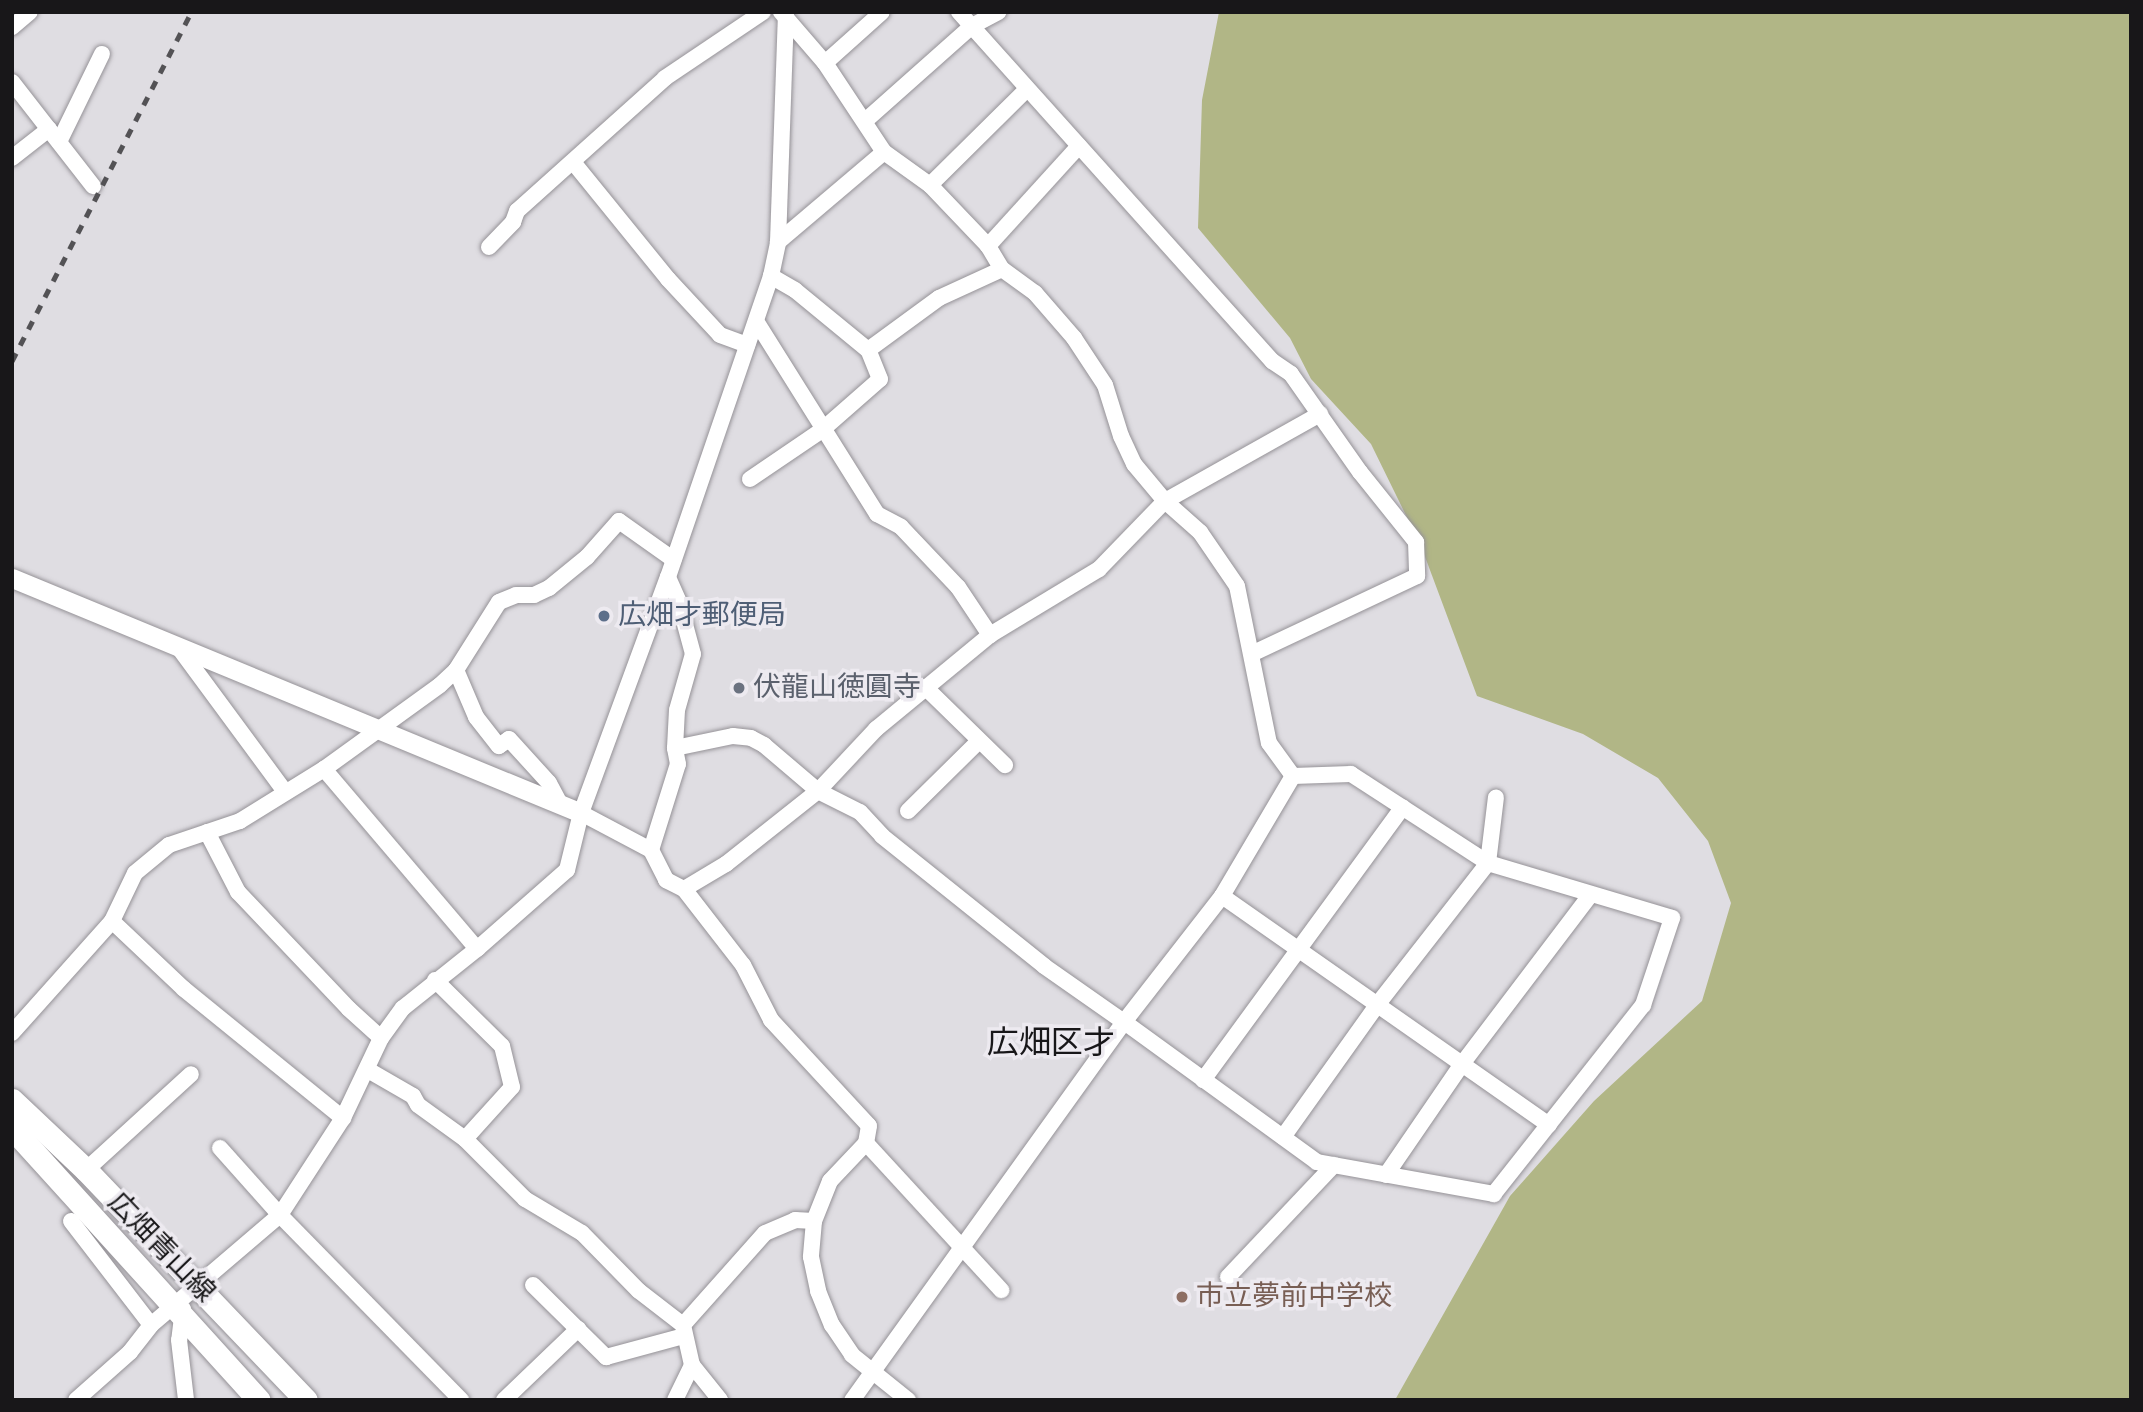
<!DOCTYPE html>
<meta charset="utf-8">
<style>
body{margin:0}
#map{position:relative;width:2143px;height:1412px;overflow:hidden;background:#dfdde2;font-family:"Alegreya Sans","Noto Sans JP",sans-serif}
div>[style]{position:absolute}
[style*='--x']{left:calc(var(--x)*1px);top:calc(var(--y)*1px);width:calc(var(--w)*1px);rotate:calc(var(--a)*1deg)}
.green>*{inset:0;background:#b1b686}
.roads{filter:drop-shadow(0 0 2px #959297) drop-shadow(0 0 2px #959297)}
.minor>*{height:16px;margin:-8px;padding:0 8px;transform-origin:8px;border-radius:8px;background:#fff}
.tertiary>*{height:19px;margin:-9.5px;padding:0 9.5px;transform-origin:9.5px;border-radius:9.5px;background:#fff}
.secondary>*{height:23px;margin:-11.5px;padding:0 11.5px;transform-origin:11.5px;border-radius:11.5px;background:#fff}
.rail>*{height:5px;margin-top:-2.5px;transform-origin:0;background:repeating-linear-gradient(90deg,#535255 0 9px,transparent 0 18px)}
.dots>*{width:19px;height:19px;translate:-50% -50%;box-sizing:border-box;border:4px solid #edeaf0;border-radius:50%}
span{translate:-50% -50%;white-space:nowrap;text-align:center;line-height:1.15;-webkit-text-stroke:7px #edeaf0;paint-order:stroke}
.service-label{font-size:28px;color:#4e5e75}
.left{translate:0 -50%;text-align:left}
.worship-label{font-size:28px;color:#5b616d}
.street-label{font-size:28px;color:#181719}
.education-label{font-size:28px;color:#785e54}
.quarter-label{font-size:32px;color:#181719}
.frame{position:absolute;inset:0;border:14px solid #181719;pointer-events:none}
</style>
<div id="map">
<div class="green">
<i style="clip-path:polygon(1219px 12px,2131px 12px,2131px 1400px,1395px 1400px,1510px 1196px,1594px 1101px,1702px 1001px,1731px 903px,1708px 841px,1658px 778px,1583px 734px,1477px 696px,1421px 546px,1371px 444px,1311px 379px,1290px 338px,1198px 228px,1202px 100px)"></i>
</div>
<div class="roads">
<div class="minor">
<i style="--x:781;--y:12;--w:67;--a:49.2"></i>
<i style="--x:825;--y:63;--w:107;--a:56.5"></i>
<i style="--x:884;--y:152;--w:57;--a:35.7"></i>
<i style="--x:930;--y:185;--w:84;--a:46.4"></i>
<i style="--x:988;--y:246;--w:27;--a:59"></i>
<i style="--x:1002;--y:269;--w:41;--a:36"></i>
<i style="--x:1035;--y:293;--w:60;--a:49.1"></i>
<i style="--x:1074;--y:338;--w:56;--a:56.6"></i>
<i style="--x:1105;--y:385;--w:53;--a:72.6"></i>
<i style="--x:1121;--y:436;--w:31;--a:65"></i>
<i style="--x:1134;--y:464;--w:48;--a:50"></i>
<i style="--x:1165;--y:501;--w:47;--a:41.5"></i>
<i style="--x:1200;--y:532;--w:65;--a:55.6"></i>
<i style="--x:1237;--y:586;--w:160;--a:78.5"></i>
<i style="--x:1269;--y:743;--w:41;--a:54"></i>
<i style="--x:959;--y:12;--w:469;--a:48.1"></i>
<i style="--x:1272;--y:361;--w:23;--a:34"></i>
<i style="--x:1291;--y:374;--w:120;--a:54.9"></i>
<i style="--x:1360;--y:472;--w:90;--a:51.3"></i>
<i style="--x:1416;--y:542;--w:34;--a:88"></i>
<i style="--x:1417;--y:576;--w:183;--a:154.8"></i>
<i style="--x:12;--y:27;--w:23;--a:-40"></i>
<i style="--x:825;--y:63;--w:76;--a:-41.8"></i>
<i style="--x:12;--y:82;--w:132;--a:52.1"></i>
<i style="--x:865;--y:121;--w:143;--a:-41.6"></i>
<i style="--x:972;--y:26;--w:30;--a:-28"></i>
<i style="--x:59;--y:142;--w:98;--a:-64"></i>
<i style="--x:12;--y:158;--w:47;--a:-38.1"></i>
<i style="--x:573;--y:162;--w:151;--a:50.9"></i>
<i style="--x:668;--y:279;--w:76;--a:47.1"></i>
<i style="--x:720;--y:335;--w:29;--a:20"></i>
<i style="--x:930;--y:185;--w:136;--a:-44.7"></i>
<i style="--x:778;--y:242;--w:139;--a:-40.3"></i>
<i style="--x:988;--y:246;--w:135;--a:-47.7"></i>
<i style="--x:489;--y:247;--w:35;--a:-46"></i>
<i style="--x:513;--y:222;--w:12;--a:-70"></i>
<i style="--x:517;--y:211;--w:199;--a:-41.9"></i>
<i style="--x:665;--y:78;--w:118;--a:-34"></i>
<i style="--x:756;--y:321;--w:228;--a:57.9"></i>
<i style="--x:877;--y:514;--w:27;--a:28"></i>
<i style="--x:901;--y:527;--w:83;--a:46.5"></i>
<i style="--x:958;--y:587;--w:58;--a:56.3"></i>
<i style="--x:868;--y:350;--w:88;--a:-36.2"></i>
<i style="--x:939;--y:298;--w:69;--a:-24.7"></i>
<i style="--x:750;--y:479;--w:87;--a:-34.2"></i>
<i style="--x:822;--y:430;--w:77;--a:-41.3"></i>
<i style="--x:880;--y:379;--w:31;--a:-112"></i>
<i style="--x:868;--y:350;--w:94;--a:-140.6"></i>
<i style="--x:795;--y:290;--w:28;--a:-150"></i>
<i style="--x:179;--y:648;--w:179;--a:53.6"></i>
<i style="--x:456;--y:670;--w:51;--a:66.9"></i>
<i style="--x:476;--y:717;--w:37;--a:52"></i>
<i style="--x:499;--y:746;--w:12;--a:-35"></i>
<i style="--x:509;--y:739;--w:59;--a:47.7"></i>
<i style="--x:549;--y:783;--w:21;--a:62"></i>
<i style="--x:925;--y:687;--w:112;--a:44.3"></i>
<i style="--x:675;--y:748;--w:59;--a:-11.7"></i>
<i style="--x:733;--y:736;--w:18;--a:6"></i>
<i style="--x:751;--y:738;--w:15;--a:28"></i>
<i style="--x:764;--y:745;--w:71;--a:40.4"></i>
<i style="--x:818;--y:791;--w:47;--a:26.6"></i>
<i style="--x:860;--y:812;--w:33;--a:47"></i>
<i style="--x:882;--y:836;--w:208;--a:38.7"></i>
<i style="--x:1044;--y:966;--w:98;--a:35"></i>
<i style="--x:1124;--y:1022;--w:466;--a:125.7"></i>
<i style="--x:324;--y:769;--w:236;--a:49.6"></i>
<i style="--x:1351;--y:774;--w:163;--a:33"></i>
<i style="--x:1488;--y:863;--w:192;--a:16.6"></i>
<i style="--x:1672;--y:918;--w:92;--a:108.4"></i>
<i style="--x:1643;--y:1005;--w:241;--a:128.3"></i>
<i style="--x:1494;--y:1194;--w:180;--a:-169.8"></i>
<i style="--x:1317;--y:1162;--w:238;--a:-144"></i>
<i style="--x:1124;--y:1022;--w:160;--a:-52.1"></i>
<i style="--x:1222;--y:896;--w:139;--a:-59.4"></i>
<i style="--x:1293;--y:776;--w:58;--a:-2"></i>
<i style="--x:908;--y:811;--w:100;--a:-44.6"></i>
<i style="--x:581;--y:813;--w:79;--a:27.9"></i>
<i style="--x:651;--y:850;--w:34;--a:63"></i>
<i style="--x:666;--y:880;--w:20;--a:27"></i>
<i style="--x:684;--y:889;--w:96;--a:52.2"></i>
<i style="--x:743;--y:965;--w:62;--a:63"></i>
<i style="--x:771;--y:1020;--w:144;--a:47.2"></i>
<i style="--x:869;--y:1126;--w:17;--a:100"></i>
<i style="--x:866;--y:1143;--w:52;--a:133.5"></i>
<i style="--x:830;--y:1181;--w:43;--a:111.8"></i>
<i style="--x:814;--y:1221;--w:36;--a:95"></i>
<i style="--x:811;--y:1257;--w:35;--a:78"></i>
<i style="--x:818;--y:1291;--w:37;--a:68"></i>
<i style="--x:832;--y:1325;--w:36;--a:56"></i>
<i style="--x:852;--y:1355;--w:72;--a:38.8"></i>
<i style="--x:207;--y:832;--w:68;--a:62.7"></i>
<i style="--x:238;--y:892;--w:161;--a:46.5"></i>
<i style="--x:349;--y:1009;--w:43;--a:42.2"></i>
<i style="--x:651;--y:850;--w:90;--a:-72.6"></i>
<i style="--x:678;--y:764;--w:16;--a:-101"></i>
<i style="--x:675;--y:748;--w:38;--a:-87"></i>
<i style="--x:677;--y:710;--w:58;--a:-74.1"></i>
<i style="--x:693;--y:654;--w:54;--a:-105.1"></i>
<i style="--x:679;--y:602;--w:27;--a:-114"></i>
<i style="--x:684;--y:889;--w:49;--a:-30.8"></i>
<i style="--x:726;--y:864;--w:117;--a:-38.4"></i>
<i style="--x:818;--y:791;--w:85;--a:-46.9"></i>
<i style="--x:876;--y:729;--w:148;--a:-39.5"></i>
<i style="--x:990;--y:635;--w:127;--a:-31.2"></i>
<i style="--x:1099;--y:569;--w:95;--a:-45.9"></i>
<i style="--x:1165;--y:501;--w:178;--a:-29.3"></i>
<i style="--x:1222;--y:896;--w:399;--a:35"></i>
<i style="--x:112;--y:921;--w:99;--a:43.4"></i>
<i style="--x:184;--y:989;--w:205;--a:39.1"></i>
<i style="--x:435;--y:980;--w:94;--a:44.6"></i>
<i style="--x:502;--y:1046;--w:42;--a:76.3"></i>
<i style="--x:512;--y:1087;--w:70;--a:132.1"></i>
<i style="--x:12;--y:1033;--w:150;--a:-48.2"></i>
<i style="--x:112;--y:921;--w:53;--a:-64.4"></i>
<i style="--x:135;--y:873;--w:44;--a:-39.5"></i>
<i style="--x:169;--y:845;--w:75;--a:-18.7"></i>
<i style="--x:240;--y:821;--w:99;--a:-31.8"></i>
<i style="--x:324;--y:769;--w:143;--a:-35.9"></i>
<i style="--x:440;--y:685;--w:22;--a:-43"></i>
<i style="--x:456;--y:670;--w:80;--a:-57.7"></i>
<i style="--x:499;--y:602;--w:18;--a:-22"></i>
<i style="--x:516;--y:595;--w:18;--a:0"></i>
<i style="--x:534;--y:595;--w:17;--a:-25"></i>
<i style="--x:549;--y:588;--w:49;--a:-39.2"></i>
<i style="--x:587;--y:557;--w:48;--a:-48.4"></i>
<i style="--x:619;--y:521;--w:67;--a:35.3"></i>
<i style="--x:368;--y:1070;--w:52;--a:30"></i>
<i style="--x:413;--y:1096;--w:10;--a:61"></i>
<i style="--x:418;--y:1105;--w:58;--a:35.9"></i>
<i style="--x:465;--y:1139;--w:85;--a:45"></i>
<i style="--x:525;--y:1199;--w:66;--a:30.8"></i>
<i style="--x:582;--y:1233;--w:81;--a:45.5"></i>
<i style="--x:639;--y:1291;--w:56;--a:37.7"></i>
<i style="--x:1203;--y:1080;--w:338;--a:-53.8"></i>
<i style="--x:1283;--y:1137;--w:162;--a:-54.5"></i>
<i style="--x:1377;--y:1005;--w:180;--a:-52"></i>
<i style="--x:1488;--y:863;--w:66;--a:-83.1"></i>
<i style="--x:866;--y:1143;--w:200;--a:47.4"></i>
<i style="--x:220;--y:1148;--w:90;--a:48.2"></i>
<i style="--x:280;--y:1215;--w:259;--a:45.6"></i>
<i style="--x:86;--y:1170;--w:142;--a:-42.4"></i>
<i style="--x:1386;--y:1175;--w:135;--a:-55.6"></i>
<i style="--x:1462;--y:1064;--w:213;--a:-52.8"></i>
<i style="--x:71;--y:1221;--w:131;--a:52.4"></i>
<i style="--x:1228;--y:1277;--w:154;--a:-46.6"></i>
<i style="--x:533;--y:1285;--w:103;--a:44.6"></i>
<i style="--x:606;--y:1357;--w:81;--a:-15.1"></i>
<i style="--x:183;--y:1309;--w:31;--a:97"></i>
<i style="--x:179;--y:1340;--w:60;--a:83.3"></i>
<i style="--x:692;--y:1365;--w:45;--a:51.3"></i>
<i style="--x:76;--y:1400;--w:72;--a:-41.6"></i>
<i style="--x:130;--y:1352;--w:34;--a:-52"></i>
<i style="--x:151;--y:1325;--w:170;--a:-40.5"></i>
<i style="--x:280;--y:1215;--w:116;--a:-57"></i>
<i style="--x:343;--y:1118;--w:89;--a:-64.6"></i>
<i style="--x:381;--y:1038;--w:37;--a:-54"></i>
<i style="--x:403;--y:1008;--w:95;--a:-38.6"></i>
<i style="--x:477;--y:949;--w:120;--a:-41.3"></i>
<i style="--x:567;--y:870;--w:59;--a:-76.2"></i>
<i style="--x:581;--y:813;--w:252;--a:-69.8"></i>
<i style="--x:668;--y:577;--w:318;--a:-71.1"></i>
<i style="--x:771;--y:276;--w:35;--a:-78"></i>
<i style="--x:778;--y:242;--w:230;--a:-88"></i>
<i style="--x:504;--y:1400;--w:103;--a:-43.8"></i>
<i style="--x:675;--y:1400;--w:39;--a:-64"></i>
<i style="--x:692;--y:1365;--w:41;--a:-102.7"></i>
<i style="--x:683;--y:1325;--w:123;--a:-48.3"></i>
<i style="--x:765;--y:1233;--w:33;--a:-23"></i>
<i style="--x:795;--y:1220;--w:19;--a:3"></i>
</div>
<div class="tertiary">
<i style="--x:12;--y:578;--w:616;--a:22.44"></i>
</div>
<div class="secondary">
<i style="--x:12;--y:1100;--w:102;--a:43.4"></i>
<i style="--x:86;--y:1170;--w:318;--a:46.3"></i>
<i style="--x:12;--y:1128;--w:367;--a:47.8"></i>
</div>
</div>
<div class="rail">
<i style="--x:12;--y:361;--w:392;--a:-62.8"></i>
</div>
<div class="dots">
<i style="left:604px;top:616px;background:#5c6f8a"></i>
<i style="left:739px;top:688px;background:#6b7280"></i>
<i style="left:1182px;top:1297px;background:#8d6e63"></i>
</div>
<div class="service-label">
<span class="left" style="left:618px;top:616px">広畑才郵便局</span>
</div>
<div class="worship-label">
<span class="left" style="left:753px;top:688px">伏龍山徳圓寺</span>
</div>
<div class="street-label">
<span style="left:161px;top:1248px;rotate:46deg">広畑青山線</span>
</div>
<div class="education-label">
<span class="left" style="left:1196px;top:1297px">市立夢前中学校</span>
</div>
<div class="quarter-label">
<span style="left:1051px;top:1043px">広畑区才</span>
</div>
<div class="frame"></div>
</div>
